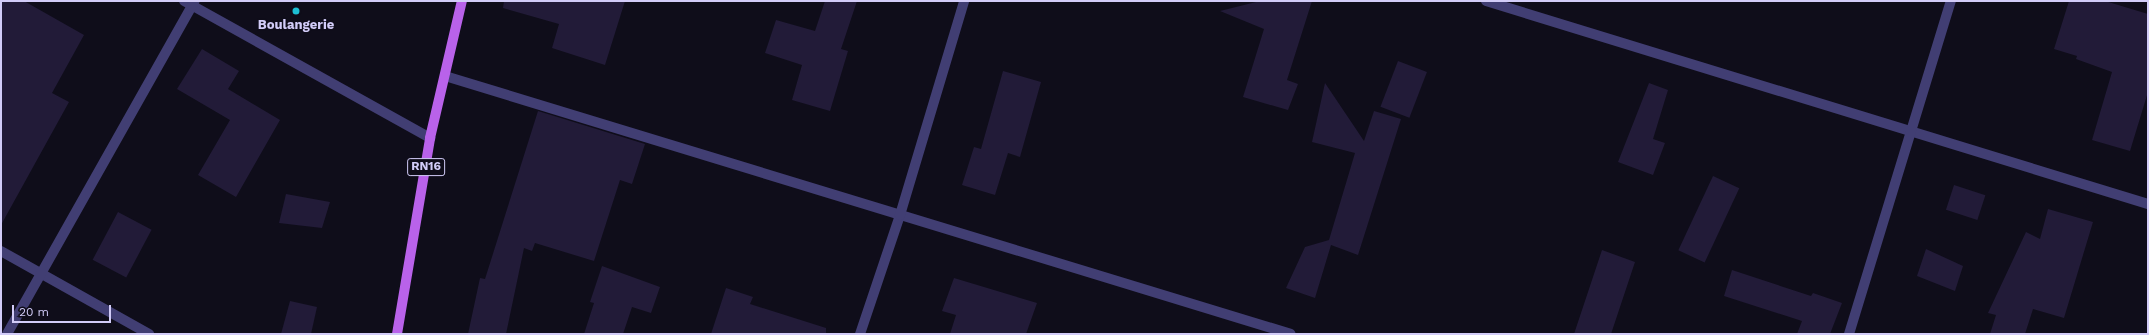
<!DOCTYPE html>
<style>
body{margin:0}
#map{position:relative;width:2149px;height:335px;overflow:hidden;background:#0f0d1a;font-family:"Work Sans",sans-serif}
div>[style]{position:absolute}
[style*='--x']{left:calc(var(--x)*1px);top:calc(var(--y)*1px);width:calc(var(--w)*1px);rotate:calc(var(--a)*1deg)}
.building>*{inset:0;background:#221b38;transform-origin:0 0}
.minor>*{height:10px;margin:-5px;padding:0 5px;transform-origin:5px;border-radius:5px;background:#413e73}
.major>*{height:10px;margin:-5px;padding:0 5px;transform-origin:5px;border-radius:5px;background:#b962ea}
.dots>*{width:11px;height:11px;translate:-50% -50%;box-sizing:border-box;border:2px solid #0f0d1a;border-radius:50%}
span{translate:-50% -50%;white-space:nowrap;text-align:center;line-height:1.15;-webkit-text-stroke:3px #0f0d1a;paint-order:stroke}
.shield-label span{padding:1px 3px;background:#0f0d1a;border:1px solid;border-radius:3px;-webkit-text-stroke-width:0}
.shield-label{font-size:12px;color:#d2ccf8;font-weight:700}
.poi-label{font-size:13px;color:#d2ccf8;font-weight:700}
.frame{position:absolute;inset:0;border:2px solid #d2ccf8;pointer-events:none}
.scale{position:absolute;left:12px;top:305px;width:99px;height:18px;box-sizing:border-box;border:2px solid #d2ccf8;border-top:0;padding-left:5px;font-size:12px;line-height:14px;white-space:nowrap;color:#d2ccf8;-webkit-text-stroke:3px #0f0d1a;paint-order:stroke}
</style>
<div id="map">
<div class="building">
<i style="clip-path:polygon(1px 1px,24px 1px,84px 35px,52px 93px,69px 102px,1px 225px)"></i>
<i style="clip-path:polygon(504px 1px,625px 1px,605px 65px,552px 48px,559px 24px,503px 8px)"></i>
<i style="clip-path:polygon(825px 1px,857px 1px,841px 49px,848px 51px,830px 111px,792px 100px,802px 65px,765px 53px,776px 20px,815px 31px)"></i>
<i style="clip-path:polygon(1260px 1px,1312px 1px,1287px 80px,1298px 84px,1288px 110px,1243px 97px,1264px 29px,1220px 11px)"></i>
<i style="clip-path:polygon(2069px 1px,2105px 1px,2148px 14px,2148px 92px,2130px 151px,2092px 140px,2112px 72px,2076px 59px,2077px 56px,2054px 49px)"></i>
<i style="clip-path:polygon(202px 49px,239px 71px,228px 89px,280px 120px,236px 197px,198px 175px,230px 120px,177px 89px)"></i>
<i style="left:1398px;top:61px;width:31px;height:49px;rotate:21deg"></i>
<i style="clip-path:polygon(1003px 71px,1041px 82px,1020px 157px,1008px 153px,995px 195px,962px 185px,974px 147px,981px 149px)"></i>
<i style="clip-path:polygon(1325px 83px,1364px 141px,1374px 111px,1401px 119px,1358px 255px,1331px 245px,1315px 298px,1286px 288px,1305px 247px,1329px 240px,1355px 153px,1312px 142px)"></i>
<i style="clip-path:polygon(1649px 83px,1668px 90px,1653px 139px,1665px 143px,1653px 175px,1618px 162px)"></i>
<i style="clip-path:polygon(538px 111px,645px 144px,632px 184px,620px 180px,594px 261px,535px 243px,532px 251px,524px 248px,506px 334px,468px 334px,480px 278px,485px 279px)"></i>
<i style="left:1713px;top:176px;width:29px;height:82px;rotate:25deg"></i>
<i style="left:1954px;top:185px;width:33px;height:26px;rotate:18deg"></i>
<i style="clip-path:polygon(286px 194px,330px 202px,322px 228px,279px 223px)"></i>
<i style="clip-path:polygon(2048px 209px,2093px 222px,2064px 318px,2033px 309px,2025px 334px,1990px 334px,1996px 315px,1988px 313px,2026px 232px,2040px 239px)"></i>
<i style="left:118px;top:212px;width:38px;height:54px;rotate:28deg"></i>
<i style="clip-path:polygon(1926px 249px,1963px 266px,1955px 291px,1917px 276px)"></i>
<i style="clip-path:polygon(1602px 250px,1635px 262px,1611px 334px,1574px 334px)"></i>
<i style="clip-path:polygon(602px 266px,660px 287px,651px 313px,632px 307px,623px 334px,584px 334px,594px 303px,590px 302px)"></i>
<i style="clip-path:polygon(1732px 270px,1811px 296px,1813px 293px,1842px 303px,1830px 334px,1797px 334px,1802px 321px,1724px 296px)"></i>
<i style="clip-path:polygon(954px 278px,1037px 303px,1026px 334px,950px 334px,956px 315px,942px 311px)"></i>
<i style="clip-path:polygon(726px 288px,753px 297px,750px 304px,826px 328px,826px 334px,711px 334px)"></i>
<i style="clip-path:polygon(290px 301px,317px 307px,311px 334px,281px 334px)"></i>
</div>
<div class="minor">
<i style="--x:184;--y:1;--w:282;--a:29.1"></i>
<i style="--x:1486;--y:1;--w:692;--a:17.05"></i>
<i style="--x:445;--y:76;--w:884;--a:16.96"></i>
<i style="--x:1;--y:251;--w:170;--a:29.3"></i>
<i style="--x:7;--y:334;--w:382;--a:-60.6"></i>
<i style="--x:860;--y:334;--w:126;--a:-71.4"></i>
<i style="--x:900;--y:215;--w:223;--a:-73.3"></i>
<i style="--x:1849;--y:334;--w:348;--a:-73"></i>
</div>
<div class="major">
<i style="--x:397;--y:334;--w:199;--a:-80.4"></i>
<i style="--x:430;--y:138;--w:141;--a:-76.9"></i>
</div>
<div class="dots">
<i style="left:296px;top:11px;background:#1dbfd4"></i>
</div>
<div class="shield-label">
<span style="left:426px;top:167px">RN16</span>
</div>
<div class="poi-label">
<span style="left:296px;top:25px">Boulangerie</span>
</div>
<div class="frame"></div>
<div class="scale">20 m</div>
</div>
